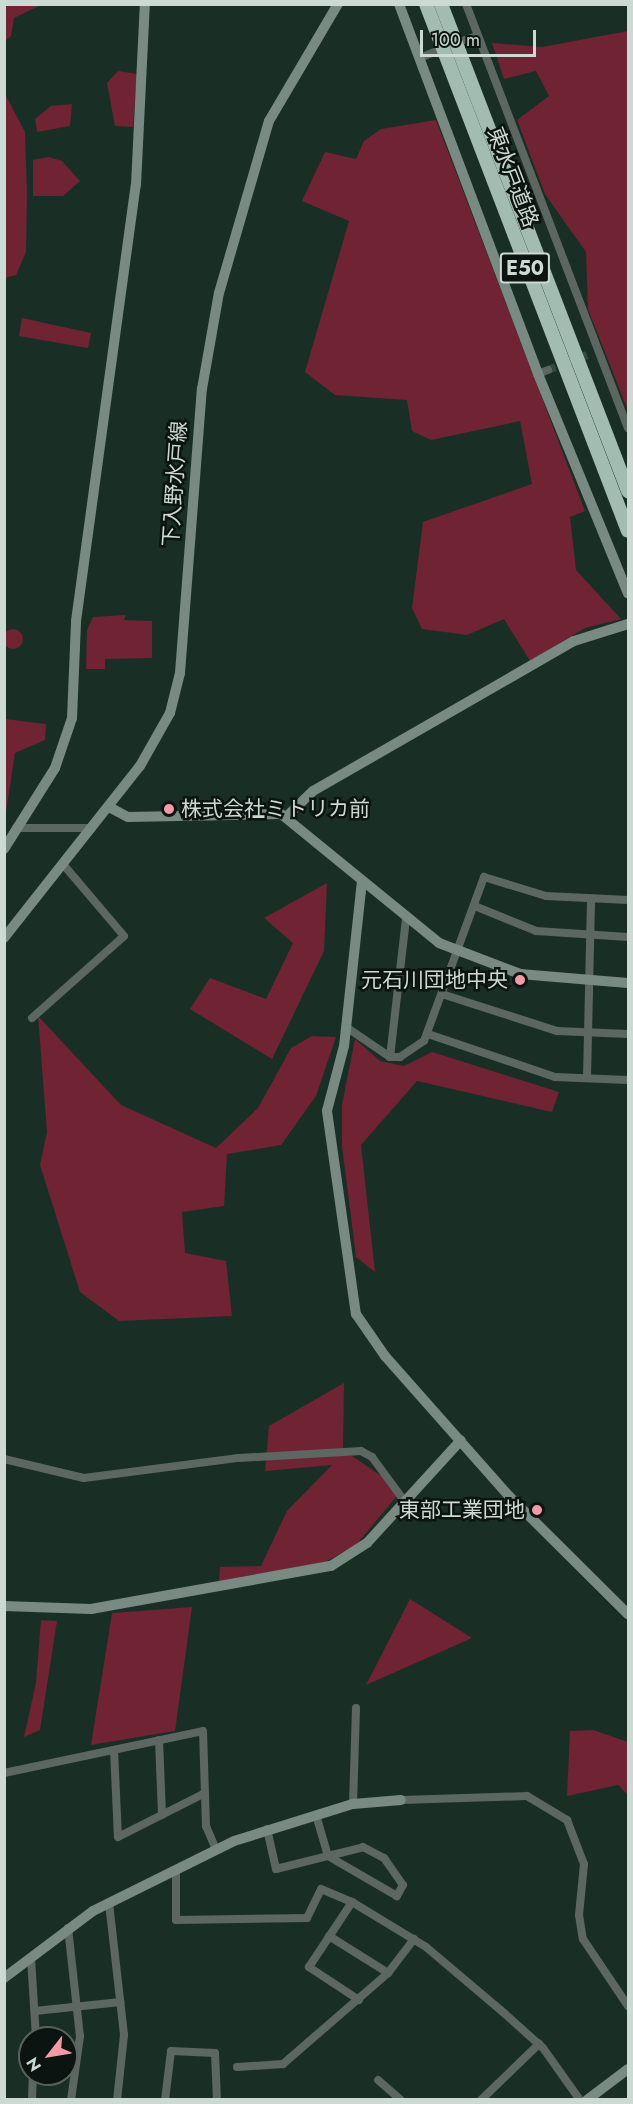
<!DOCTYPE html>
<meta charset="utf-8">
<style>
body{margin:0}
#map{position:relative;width:633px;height:2104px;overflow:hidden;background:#192f26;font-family:Jost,"Noto Sans JP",sans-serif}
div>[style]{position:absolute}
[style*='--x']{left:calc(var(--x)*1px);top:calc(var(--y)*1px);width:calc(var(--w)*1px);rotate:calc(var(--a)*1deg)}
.green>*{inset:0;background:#6f2333}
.round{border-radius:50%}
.street-tunnel>*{height:8px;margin-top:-4px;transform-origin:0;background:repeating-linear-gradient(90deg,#344940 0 8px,transparent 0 12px)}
.street>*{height:8px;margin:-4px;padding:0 4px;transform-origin:4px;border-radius:4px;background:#5d6762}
.secondary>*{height:10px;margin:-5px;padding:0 5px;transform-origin:5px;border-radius:5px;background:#798a82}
.highway>*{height:14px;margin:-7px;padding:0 7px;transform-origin:7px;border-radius:7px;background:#a3bcb1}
.dots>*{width:16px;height:16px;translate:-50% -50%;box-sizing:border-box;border:3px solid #0b1410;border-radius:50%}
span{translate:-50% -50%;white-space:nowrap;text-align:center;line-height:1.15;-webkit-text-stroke:5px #0b1410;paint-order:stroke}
.shield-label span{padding:2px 4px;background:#0b1410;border:2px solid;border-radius:4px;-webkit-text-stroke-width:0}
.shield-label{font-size:20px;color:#cddad4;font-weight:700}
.street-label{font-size:21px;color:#cddad4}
.poi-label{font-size:21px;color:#cddad4}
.left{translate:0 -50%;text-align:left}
.right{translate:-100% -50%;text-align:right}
.frame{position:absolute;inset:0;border:6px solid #cddad4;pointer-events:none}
.north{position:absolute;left:18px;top:2026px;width:60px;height:60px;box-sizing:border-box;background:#0b1410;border:2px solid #59635e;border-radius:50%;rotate:239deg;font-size:16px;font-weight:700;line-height:24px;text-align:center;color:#cddad4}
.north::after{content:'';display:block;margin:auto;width:21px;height:27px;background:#f49aa6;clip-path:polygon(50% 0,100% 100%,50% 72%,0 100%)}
.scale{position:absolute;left:420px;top:30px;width:116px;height:27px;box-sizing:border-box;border:3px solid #cddad4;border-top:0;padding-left:8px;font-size:18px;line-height:21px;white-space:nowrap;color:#cddad4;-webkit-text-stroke:4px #0b1410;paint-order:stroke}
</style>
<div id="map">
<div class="green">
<i style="clip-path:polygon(5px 4px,41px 4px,41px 5px,14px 18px,11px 36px,5px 41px)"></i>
<i style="clip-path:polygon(628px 31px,628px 411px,588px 309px,586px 252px,545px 194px,517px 120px,549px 96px,536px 71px,504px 79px,492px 43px,542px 47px)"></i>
<i style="clip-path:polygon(118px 71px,137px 74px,133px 127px,115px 126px,107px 83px)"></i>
<i style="clip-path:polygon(5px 94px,25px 132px,27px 193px,26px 252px,16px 275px,5px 278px)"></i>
<i style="clip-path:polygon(72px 104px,70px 126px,37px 132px,35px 119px,51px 106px)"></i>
<i style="clip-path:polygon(436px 120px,585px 511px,570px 517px,576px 570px,621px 619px,585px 628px,530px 661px,504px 619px,467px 635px,422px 629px,412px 608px,423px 522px,532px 484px,520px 421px,431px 440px,412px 431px,407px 400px,335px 395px,305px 372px,349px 221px,302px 201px,325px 152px,356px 159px,364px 141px,381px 129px)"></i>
<i style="clip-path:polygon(49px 157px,62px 161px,80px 181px,63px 196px,33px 196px,33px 160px)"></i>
<i style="clip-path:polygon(22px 318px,91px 333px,88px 348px,19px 336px)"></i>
<i style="clip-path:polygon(126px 615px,124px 620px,152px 621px,152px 658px,105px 659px,105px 669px,86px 669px,87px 630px,93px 617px)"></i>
<i class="round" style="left:3px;top:629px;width:20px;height:20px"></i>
<i style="clip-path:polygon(5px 719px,46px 724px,45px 740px,15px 753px,5px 818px)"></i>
<i style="clip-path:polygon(327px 883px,324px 951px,272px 1059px,190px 1009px,210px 978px,266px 999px,293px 943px,264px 918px)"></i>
<i style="clip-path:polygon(38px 1016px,121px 1105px,216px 1148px,258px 1108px,291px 1048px,312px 1036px,336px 1037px,316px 1096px,281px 1145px,227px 1154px,224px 1206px,182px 1212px,185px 1253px,226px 1261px,232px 1316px,119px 1321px,80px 1292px,40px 1165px,47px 1132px)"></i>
<i style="clip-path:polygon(355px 1039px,380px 1061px,404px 1066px,432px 1052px,559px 1092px,552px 1112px,417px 1081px,361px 1145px,375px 1272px,356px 1257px,342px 1146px,342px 1105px)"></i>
<i style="clip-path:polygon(344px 1383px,343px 1450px,402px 1490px,356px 1545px,325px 1562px,219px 1581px,220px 1567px,261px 1566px,287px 1511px,332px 1465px,265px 1471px,269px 1426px)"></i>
<i style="clip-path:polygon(410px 1599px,472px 1638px,366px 1685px)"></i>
<i style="clip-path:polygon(192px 1607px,175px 1731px,91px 1745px,112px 1613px)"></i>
<i style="clip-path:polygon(41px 1620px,57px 1621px,40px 1730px,24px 1737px,36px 1683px)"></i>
<i style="clip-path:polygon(593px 1730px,628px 1742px,628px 1795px,618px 1785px,567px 1796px,570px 1731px)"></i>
</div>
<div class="street-tunnel">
<i style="--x:548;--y:370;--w:42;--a:-21"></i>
</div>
<div class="street">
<i style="--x:466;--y:4;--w:454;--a:69.1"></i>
<i style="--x:465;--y:40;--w:13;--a:-18"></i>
<i style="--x:420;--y:58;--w:15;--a:-23"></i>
<i style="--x:538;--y:374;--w:11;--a:-22"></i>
<i style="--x:16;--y:828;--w:76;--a:0"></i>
<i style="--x:477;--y:907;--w:64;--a:22.1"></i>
<i style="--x:536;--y:931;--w:92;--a:3.7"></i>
<i style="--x:445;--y:995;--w:118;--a:17.8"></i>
<i style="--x:557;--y:1031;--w:71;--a:2.4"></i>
<i style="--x:32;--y:1018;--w:123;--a:-41.7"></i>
<i style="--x:124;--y:936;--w:94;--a:-130.3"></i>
<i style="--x:346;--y:1027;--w:53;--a:34.3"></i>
<i style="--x:390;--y:1057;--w:10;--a:0"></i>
<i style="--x:400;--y:1057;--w:29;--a:-34"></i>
<i style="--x:424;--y:1041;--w:175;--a:-69.9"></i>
<i style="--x:484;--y:877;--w:65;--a:17"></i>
<i style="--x:546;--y:896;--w:82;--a:2.8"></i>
<i style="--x:428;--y:1034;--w:134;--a:18.7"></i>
<i style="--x:555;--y:1077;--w:73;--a:2.4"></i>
<i style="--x:390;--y:1057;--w:140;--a:-83.4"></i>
<i style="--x:587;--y:1078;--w:179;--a:-88.7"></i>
<i style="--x:4;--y:1459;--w:82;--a:13.4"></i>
<i style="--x:84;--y:1478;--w:156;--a:-7.4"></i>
<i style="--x:239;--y:1458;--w:122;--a:-3.3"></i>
<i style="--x:361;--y:1451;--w:13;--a:29"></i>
<i style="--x:372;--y:1457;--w:56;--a:53.7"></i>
<i style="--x:159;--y:1740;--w:75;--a:87.7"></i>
<i style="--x:114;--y:1750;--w:87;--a:87.4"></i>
<i style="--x:118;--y:1837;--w:97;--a:-26.8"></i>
<i style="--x:4;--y:1773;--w:203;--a:-11.9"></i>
<i style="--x:203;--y:1731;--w:95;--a:88.2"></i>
<i style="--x:206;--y:1826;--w:25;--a:67"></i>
<i style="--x:401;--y:1800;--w:126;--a:-1.8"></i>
<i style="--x:527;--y:1796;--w:47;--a:31"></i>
<i style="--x:567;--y:1820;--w:47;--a:68.9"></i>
<i style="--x:584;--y:1864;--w:51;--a:95.6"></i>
<i style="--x:579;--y:1915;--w:24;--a:81"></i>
<i style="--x:583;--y:1939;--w:81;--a:56.1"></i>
<i style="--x:353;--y:1804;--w:96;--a:-88.2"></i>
<i style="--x:267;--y:1829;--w:41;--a:77.3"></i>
<i style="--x:276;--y:1869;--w:54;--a:-14"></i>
<i style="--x:328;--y:1856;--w:43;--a:-106.3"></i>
<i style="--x:363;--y:1847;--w:24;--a:28"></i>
<i style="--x:384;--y:1858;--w:33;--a:55"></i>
<i style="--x:403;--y:1885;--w:13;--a:119"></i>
<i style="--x:397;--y:1896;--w:80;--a:-149.9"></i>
<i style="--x:328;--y:1856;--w:36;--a:-14"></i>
<i style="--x:176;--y:1871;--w:49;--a:90"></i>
<i style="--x:176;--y:1920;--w:131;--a:-0.9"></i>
<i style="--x:307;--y:1918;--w:32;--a:-64"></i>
<i style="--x:321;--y:1889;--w:34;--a:23"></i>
<i style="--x:109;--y:1903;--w:133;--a:83.5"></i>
<i style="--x:124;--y:2035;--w:65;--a:96.1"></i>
<i style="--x:68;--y:1928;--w:109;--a:83.7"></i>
<i style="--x:80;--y:2036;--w:65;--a:98"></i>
<i style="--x:329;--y:1936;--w:70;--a:32.1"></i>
<i style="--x:31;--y:1958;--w:80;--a:86.4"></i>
<i style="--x:359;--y:2000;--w:60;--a:-146.6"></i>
<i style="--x:309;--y:1967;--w:78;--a:-56.5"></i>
<i style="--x:352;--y:1902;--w:87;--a:31.3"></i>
<i style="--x:426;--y:1947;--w:102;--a:40.2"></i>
<i style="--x:504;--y:2013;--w:52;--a:41.9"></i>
<i style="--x:543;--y:2048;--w:64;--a:54.6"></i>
<i style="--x:35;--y:2011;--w:86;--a:-6"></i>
<i style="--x:237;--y:2067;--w:46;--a:-3.7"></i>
<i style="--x:283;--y:2064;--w:139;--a:-40.9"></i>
<i style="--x:388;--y:1973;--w:43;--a:-52.6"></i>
<i style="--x:378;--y:2080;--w:30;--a:41"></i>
<i style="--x:32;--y:2100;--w:26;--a:-88"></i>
<i style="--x:165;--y:2100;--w:49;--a:-83"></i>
<i style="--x:171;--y:2051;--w:44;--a:2.6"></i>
<i style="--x:215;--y:2053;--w:47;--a:87.6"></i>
<i style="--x:481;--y:2100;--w:81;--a:-44"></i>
</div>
<div class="secondary">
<i style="--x:399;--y:4;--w:395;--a:69.4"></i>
<i style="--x:538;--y:374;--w:237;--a:67.7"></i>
<i style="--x:109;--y:807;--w:21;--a:28"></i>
<i style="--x:128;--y:817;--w:153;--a:-1.1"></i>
<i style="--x:281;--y:814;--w:204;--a:39.2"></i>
<i style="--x:439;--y:943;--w:87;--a:20.9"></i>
<i style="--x:520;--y:974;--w:108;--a:4.8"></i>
<i style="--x:286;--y:817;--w:37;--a:-44"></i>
<i style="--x:313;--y:791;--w:301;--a:-29.9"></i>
<i style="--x:574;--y:641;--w:57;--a:-17.5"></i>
<i style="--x:4;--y:849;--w:96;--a:-57.8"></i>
<i style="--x:55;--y:768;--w:53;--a:-71.2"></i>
<i style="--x:72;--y:718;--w:97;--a:-87.6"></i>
<i style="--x:76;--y:621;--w:440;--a:-82.2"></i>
<i style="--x:136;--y:185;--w:181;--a:-87.2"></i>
<i style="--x:362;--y:881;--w:166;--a:96.2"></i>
<i style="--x:344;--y:1046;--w:67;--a:104.7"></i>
<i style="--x:327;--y:1111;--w:205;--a:81.9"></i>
<i style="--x:356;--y:1314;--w:51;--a:55.4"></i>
<i style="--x:385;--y:1356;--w:187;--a:48.5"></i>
<i style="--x:509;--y:1496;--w:168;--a:44.8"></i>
<i style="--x:4;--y:938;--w:219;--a:-51.7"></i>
<i style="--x:140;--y:766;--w:61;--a:-60.5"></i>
<i style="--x:170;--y:713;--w:41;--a:-76"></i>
<i style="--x:180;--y:673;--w:285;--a:-85.6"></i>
<i style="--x:202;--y:389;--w:97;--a:-80"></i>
<i style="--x:219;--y:293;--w:179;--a:-73.8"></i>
<i style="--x:269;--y:121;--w:136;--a:-59.5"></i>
<i style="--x:4;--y:1606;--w:87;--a:2"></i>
<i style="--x:91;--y:1609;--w:244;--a:-10.2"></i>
<i style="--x:331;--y:1566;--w:43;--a:-32.6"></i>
<i style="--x:367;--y:1543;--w:139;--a:-47.6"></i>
<i style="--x:4;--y:1978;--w:111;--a:-37"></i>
<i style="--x:93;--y:1911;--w:157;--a:-26.4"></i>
<i style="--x:234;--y:1841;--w:125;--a:-17.3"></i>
<i style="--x:353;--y:1804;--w:48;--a:-4.8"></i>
<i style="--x:587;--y:2100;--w:51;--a:-37.1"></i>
</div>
<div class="highway">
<i style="--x:426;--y:4;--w:564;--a:69.03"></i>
<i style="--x:441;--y:4;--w:522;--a:68.99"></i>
</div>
<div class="dots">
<i style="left:169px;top:809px;background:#f49aa6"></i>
<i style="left:520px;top:980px;background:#f49aa6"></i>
<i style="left:537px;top:1510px;background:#f49aa6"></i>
</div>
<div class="shield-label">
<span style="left:525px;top:268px">E50</span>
</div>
<div class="street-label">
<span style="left:513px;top:177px;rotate:69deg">東水戸道路</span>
<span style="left:175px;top:484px;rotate:-86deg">下入野水戸線</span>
</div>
<div class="poi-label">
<span class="left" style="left:181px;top:809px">株式会社ミトリカ前</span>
<span class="right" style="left:508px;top:980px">元石川団地中央</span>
<span class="right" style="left:525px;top:1510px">東部工業団地</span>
</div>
<div class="frame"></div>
<div class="north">N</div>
<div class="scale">100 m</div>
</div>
